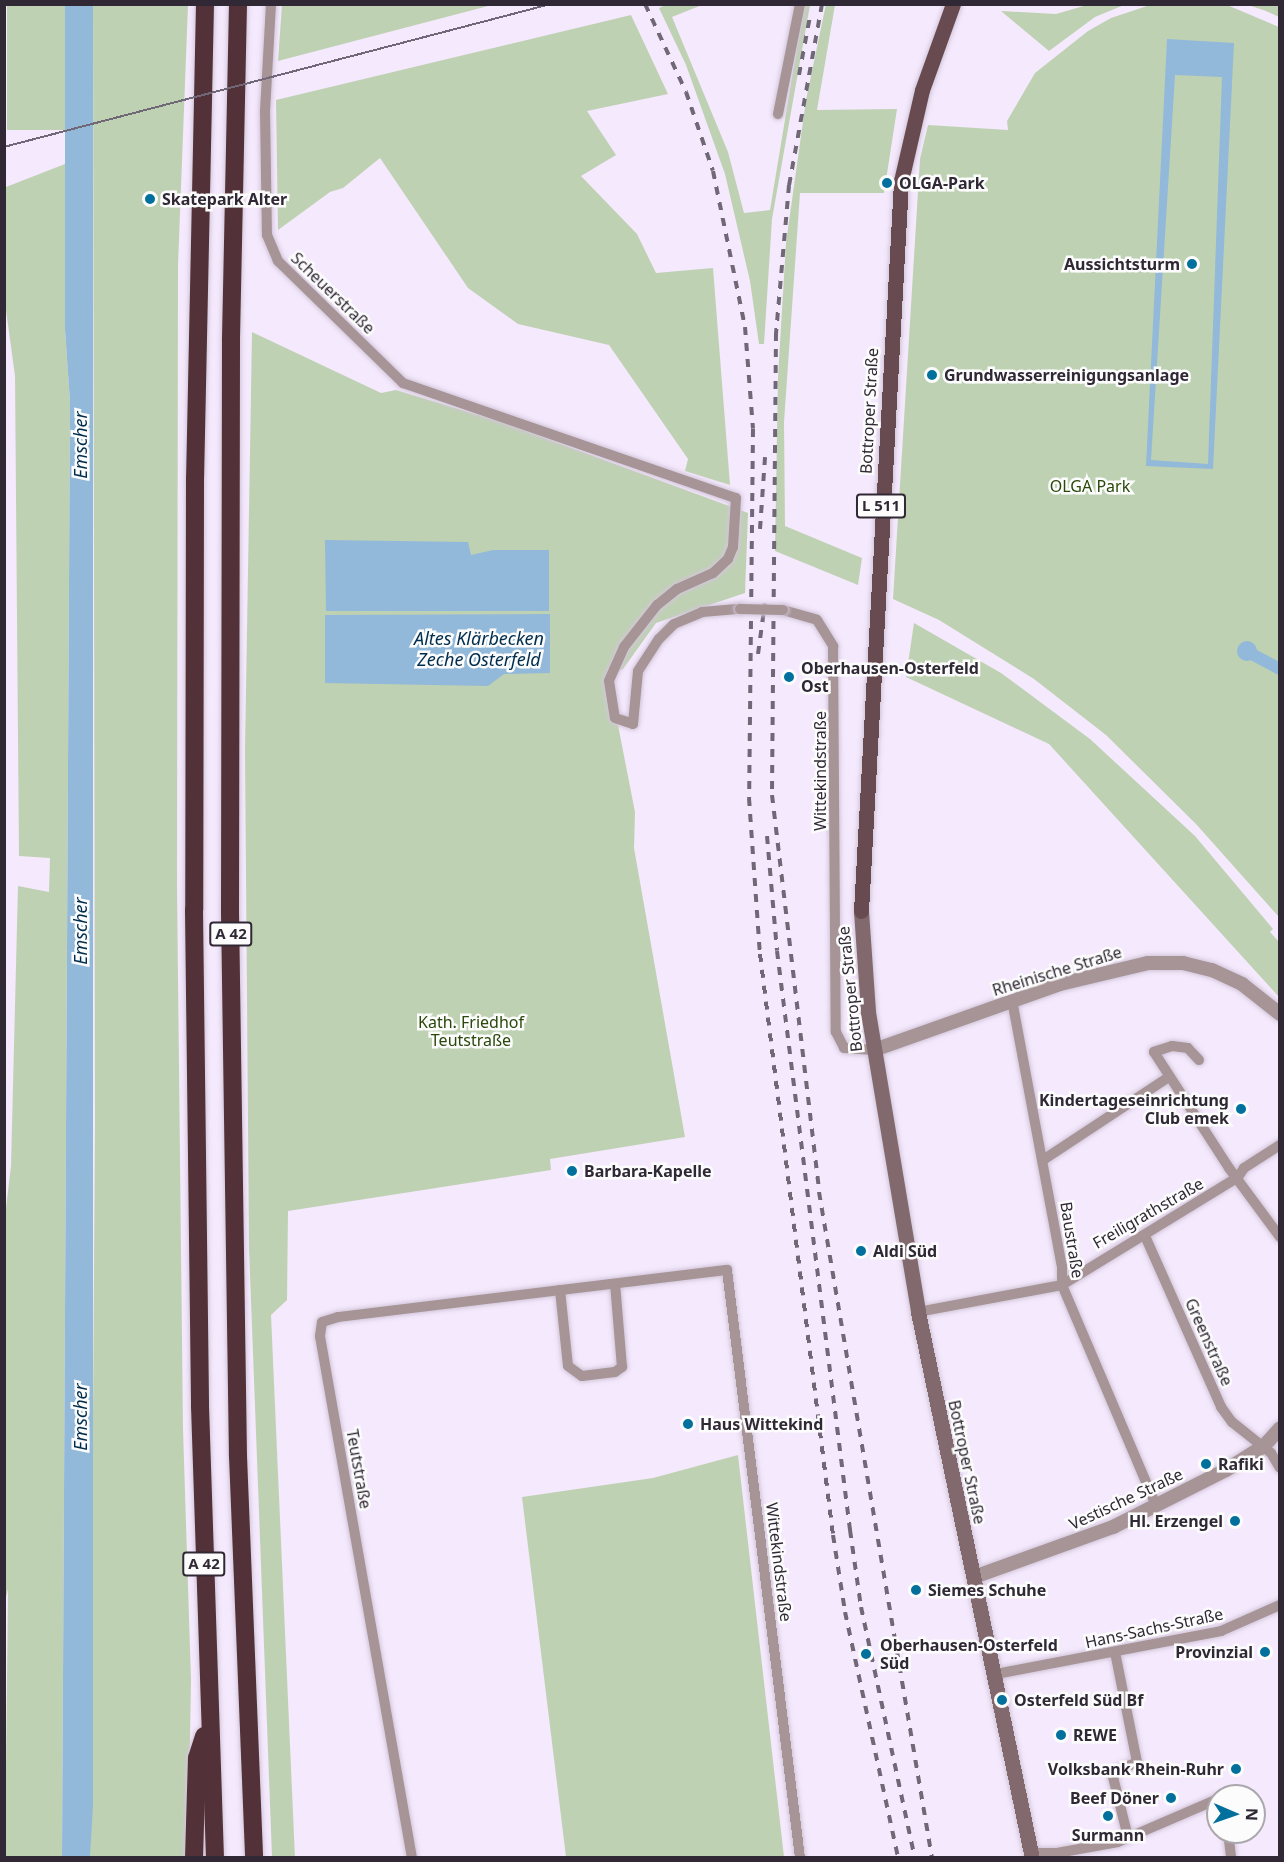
<!DOCTYPE html>
<meta charset="utf-8">
<style>
body{margin:0}
#map{position:relative;width:1284px;height:1862px;overflow:hidden;background:#f5e9fd;font-family:"Noto Sans",sans-serif}
div>[style]{position:absolute}
[style*='--x']{left:calc(var(--x)*1px);top:calc(var(--y)*1px);width:calc(var(--w)*1px);rotate:calc(var(--a)*1deg)}
.green>*{inset:0;background:#bfd1b3;transform-origin:0 0}
.water>*{inset:0;background:#92b8da}
.round{border-radius:50%}
.canal>*{height:12px;margin:-6px;padding:0 6px;transform-origin:6px;border-radius:6px;background:#92b8da}
.roads{filter:drop-shadow(0 0 2px #d2c6d9) drop-shadow(0 0 2px #d2c6d9)}
.minor>*{height:10px;margin:-5px;padding:0 5px;transform-origin:5px;border-radius:5px;background:#a69497}
.tertiary>*{height:14px;margin:-7px;padding:0 7px;transform-origin:7px;border-radius:7px;background:#a69497}
.secondary>*{height:15px;margin:-7.5px;padding:0 7.5px;transform-origin:7.5px;border-radius:7.5px;background:#82696d}
.primary>*{height:15px;margin:-7.5px;padding:0 7.5px;transform-origin:7.5px;border-radius:7.5px;background:#684b50}
.motorway>*{height:18px;margin:-9px;padding:0 9px;transform-origin:9px;border-radius:9px;background:#523138}
.tram>*{height:1.5px;margin:-0.75px;padding:0 0.75px;transform-origin:0.75px;border-radius:0.75px;background:#706876}
.rail>*{height:4px;margin-top:-2px;transform-origin:0;background:repeating-linear-gradient(90deg,#706876 0 8px,transparent 0 16px)}
.bridges{filter:drop-shadow(0 0 2px #d2c6d9) drop-shadow(0 0 2px #d2c6d9)}
.minor-bridge>*{height:10px;margin:-5px;padding:0 5px;transform-origin:5px;border-radius:5px;background:#a69497}
.dots>*{width:16px;height:16px;translate:-50% -50%;box-sizing:border-box;border:3px solid #fcfcfc;border-radius:50%}
span{translate:-50% -50%;white-space:nowrap;text-align:center;line-height:1.15;-webkit-text-stroke:5px #fcfcfc;paint-order:stroke}
.shield-label span{padding:2px 4px;background:#fcfcfc;border:2px solid;border-radius:4px;-webkit-text-stroke-width:0}
.shield-label{font-size:15px;color:#302935;font-weight:700}
.poi-label{font-size:16px;color:#302935;font-weight:700}
.left{translate:0 -50%;text-align:left}
.right{translate:-100% -50%;text-align:right}
.street-label{font-size:16px;color:#302935}
.park-label{font-size:16px;color:#284709}
.water-label{font-size:18px;color:#002d4d;font-style:italic}
.frame{position:absolute;inset:0;border:6px solid #302935;pointer-events:none}
.north{position:absolute;left:1206px;top:1784px;width:60px;height:60px;box-sizing:border-box;background:#fcfcfc;border:2px solid #aaa8ac;border-radius:50%;rotate:92deg;font-size:16px;font-weight:700;line-height:24px;text-align:center;color:#302935}
.north::after{content:'';display:block;margin:auto;width:21px;height:27px;background:#02709c;clip-path:polygon(50% 0,100% 100%,50% 72%,0 100%)}
</style>
<div id="map">
<div class="green">
<i style="clip-path:polygon(826px 4px,835px 5px,817px 110px,897px 109px,884px 193px,800px 193px,784px 422px,785px 526px,862px 558px,858px 585px,775px 551px,778px 377px,786px 243px,806px 100px)"></i>
<i style="left:7px;top:5px;width:58px;height:125px"></i>
<i style="clip-path:polygon(93px 5px,188px 5px,178px 265px,177px 885px,183px 1429px,191px 1680px,188px 1857px,90px 1858px,95px 1122px)"></i>
<i style="clip-path:polygon(282px 5px,282px 4px,492px 5px,278px 61px)"></i>
<i style="clip-path:polygon(666px 5px,702px 5px,672px 17px,728px 152px,744px 213px,770px 210px,804px 5px,810px 5px,772px 219px,764px 344px,759px 344px,750px 281px,725px 174px,686px 65px,659px 8px)"></i>
<i style="clip-path:polygon(1087px 5px,1124px 5px,1095px 17px,1049px 51px,1001px 11px,1056px 14px)"></i>
<i style="clip-path:polygon(1150px 5px,1227px 5px,1279px 27px,1279px 917px,1196px 824px,1106px 735px,1034px 679px,939px 620px,893px 599px,920px 159px,928px 125px,1008px 130px,1007px 121px,1035px 73px,1088px 31px,1111px 18px)"></i>
<i style="clip-path:polygon(1248px 5px,1279px 5px,1279px 17px,1266px 11px)"></i>
<i style="clip-path:polygon(631px 15px,668px 94px,587px 111px,616px 155px,581px 176px,637px 234px,656px 273px,713px 268px,730px 485px,685px 471px,688px 459px,609px 345px,518px 324px,468px 288px,380px 158px,343px 188px,330px 192px,278px 230px,276px 100px)"></i>
<i style="clip-path:polygon(65px 164px,65px 329px,70px 402px,62px 1857px,5px 1857px,8px 1589px,5px 1601px,4px 1225px,11px 1166px,18px 886px,49px 892px,50px 858px,19px 856px,15px 376px,6px 310px,6px 187px)"></i>
<i style="clip-path:polygon(252px 332px,381px 393px,396px 390px,501px 422px,748px 513px,745px 593px,656px 623px,623px 669px,608px 674px,635px 812px,634px 848px,685px 1137px,550px 1159px,551px 1170px,288px 1211px,287px 1300px,271px 1315px,295px 1858px,272px 1857px,249px 1247px,245px 750px)"></i>
<i style="clip-path:polygon(914px 623px,1001px 673px,1090px 739px,1195px 836px,1273px 929px,1270px 932px,1279px 942px,1279px 997px,1049px 744px,906px 677px)"></i>
<i style="clip-path:polygon(738px 1455px,784px 1857px,566px 1857px,522px 1497px,653px 1478px)"></i>
</div>
<div class="water">
<i style="clip-path:polygon(93px 5px,93px 1805px,90px 1857px,62px 1858px,70px 402px,65px 329px,65px 5px)"></i>
<i style="clip-path:polygon(evenodd,1167px 39px,1234px 43px,1213px 469px,1146px 466px,1167px 39px,1175px 75px,1222px 77px,1208px 464px,1151px 460px,1175px 75px)"></i>
<i style="clip-path:polygon(325px 540px,468px 542px,471px 555px,493px 550px,549px 550px,549px 611px,326px 611px)"></i>
<i style="clip-path:polygon(550px 614px,550px 673px,504px 674px,488px 686px,325px 683px,325px 615px)"></i>
<i class="round" style="left:1237px;top:641px;width:20px;height:20px"></i>
</div>
<div class="canal">
<i style="--x:1248;--y:652;--w:36;--a:28"></i>
</div>
<div class="roads">
<div class="minor">
<i style="--x:271;--y:4;--w:107;--a:93.2"></i>
<i style="--x:265;--y:111;--w:124;--a:89.1"></i>
<i style="--x:267;--y:235;--w:28;--a:67"></i>
<i style="--x:278;--y:261;--w:175;--a:44.3"></i>
<i style="--x:403;--y:383;--w:352;--a:19.1"></i>
<i style="--x:736;--y:498;--w:49;--a:93.5"></i>
<i style="--x:733;--y:547;--w:13;--a:113"></i>
<i style="--x:728;--y:559;--w:21;--a:137"></i>
<i style="--x:713;--y:573;--w:39;--a:156"></i>
<i style="--x:677;--y:589;--w:26;--a:141"></i>
<i style="--x:657;--y:605;--w:53;--a:128.2"></i>
<i style="--x:624;--y:647;--w:37;--a:114"></i>
<i style="--x:609;--y:681;--w:37;--a:81"></i>
<i style="--x:615;--y:718;--w:19;--a:18"></i>
<i style="--x:633;--y:724;--w:53;--a:-84.6"></i>
<i style="--x:638;--y:671;--w:38;--a:-57"></i>
<i style="--x:659;--y:639;--w:21;--a:-45"></i>
<i style="--x:674;--y:624;--w:30;--a:-23"></i>
<i style="--x:702;--y:612;--w:38;--a:-5"></i>
<i style="--x:778;--y:114;--w:112;--a:-78.7"></i>
<i style="--x:783;--y:610;--w:35;--a:16"></i>
<i style="--x:817;--y:620;--w:31;--a:58"></i>
<i style="--x:833;--y:646;--w:386;--a:89.6"></i>
<i style="--x:836;--y:1032;--w:18;--a:63"></i>
<i style="--x:844;--y:1048;--w:30;--a:4"></i>
<i style="--x:1012;--y:1000;--w:271;--a:79.4"></i>
<i style="--x:1062;--y:1266;--w:19;--a:90"></i>
<i style="--x:1062;--y:1285;--w:239;--a:66.9"></i>
<i style="--x:1199;--y:1060;--w:16;--a:-133"></i>
<i style="--x:1188;--y:1048;--w:16;--a:-173"></i>
<i style="--x:1172;--y:1046;--w:19;--a:162"></i>
<i style="--x:1154;--y:1052;--w:138;--a:57.1"></i>
<i style="--x:1229;--y:1168;--w:86;--a:53.5"></i>
<i style="--x:1043;--y:1160;--w:151;--a:-33.4"></i>
<i style="--x:1145;--y:1236;--w:187;--a:66"></i>
<i style="--x:1221;--y:1407;--w:19;--a:54"></i>
<i style="--x:1232;--y:1422;--w:50;--a:38.5"></i>
<i style="--x:1271;--y:1453;--w:17;--a:59"></i>
<i style="--x:560;--y:1290;--w:76;--a:84"></i>
<i style="--x:568;--y:1366;--w:17;--a:36"></i>
<i style="--x:582;--y:1376;--w:33;--a:-7"></i>
<i style="--x:615;--y:1372;--w:9;--a:-36"></i>
<i style="--x:622;--y:1367;--w:83;--a:-94.8"></i>
<i style="--x:918;--y:1312;--w:147;--a:-10.6"></i>
<i style="--x:1062;--y:1285;--w:206;--a:-31.5"></i>
<i style="--x:1238;--y:1177;--w:11;--a:-56"></i>
<i style="--x:1244;--y:1168;--w:43;--a:-32.6"></i>
<i style="--x:1115;--y:1652;--w:112;--a:78.7"></i>
<i style="--x:1137;--y:1762;--w:27;--a:156"></i>
<i style="--x:1112;--y:1773;--w:66;--a:76"></i>
<i style="--x:996;--y:1674;--w:229;--a:-10.8"></i>
<i style="--x:1221;--y:1631;--w:64;--a:-23.8"></i>
<i style="--x:1228;--y:1832;--w:26;--a:83"></i>
<i style="--x:1032;--y:1853;--w:25;--a:0"></i>
<i style="--x:1057;--y:1853;--w:62;--a:-10.2"></i>
<i style="--x:1118;--y:1842;--w:109;--a:-23.3"></i>
<i style="--x:412;--y:1858;--w:530;--a:-100"></i>
<i style="--x:320;--y:1336;--w:14;--a:-82"></i>
<i style="--x:322;--y:1322;--w:17;--a:-17"></i>
<i style="--x:338;--y:1317;--w:392;--a:-6.9"></i>
<i style="--x:727;--y:1270;--w:593;--a:82.92"></i>
</div>
<div class="tertiary">
<i style="--x:874;--y:1050;--w:197;--a:-19.5"></i>
<i style="--x:1060;--y:984;--w:90;--a:-13.4"></i>
<i style="--x:1148;--y:963;--w:35;--a:0"></i>
<i style="--x:1183;--y:963;--w:30;--a:14"></i>
<i style="--x:1212;--y:970;--w:33;--a:25"></i>
<i style="--x:1242;--y:984;--w:48;--a:38.3"></i>
<i style="--x:974;--y:1577;--w:148;--a:-19.8"></i>
<i style="--x:1113;--y:1527;--w:127;--a:-26.8"></i>
<i style="--x:1226;--y:1470;--w:45;--a:-32.3"></i>
<i style="--x:1264;--y:1446;--w:24;--a:-48"></i>
</div>
<div class="secondary">
<i style="--x:861;--y:911;--w:101;--a:86"></i>
<i style="--x:868;--y:1012;--w:304;--a:80.5"></i>
<i style="--x:918;--y:1312;--w:558;--a:78.21"></i>
</div>
<div class="primary">
<i style="--x:861;--y:911;--w:731;--a:-86.86"></i>
<i style="--x:901;--y:181;--w:93;--a:-77"></i>
<i style="--x:922;--y:90;--w:91;--a:-70.2"></i>
</div>
<div class="motorway">
<i style="--x:205;--y:4;--w:474;--a:91.2"></i>
<i style="--x:195;--y:478;--w:432;--a:90.1"></i>
<i style="--x:194;--y:910;--w:496;--a:89.3"></i>
<i style="--x:200;--y:1406;--w:452;--a:88.1"></i>
<i style="--x:238;--y:4;--w:337;--a:91.2"></i>
<i style="--x:231;--y:341;--w:571;--a:90.1"></i>
<i style="--x:230;--y:912;--w:544;--a:89.16"></i>
<i style="--x:238;--y:1456;--w:402;--a:87.7"></i>
<i style="--x:194;--y:1858;--w:100;--a:-88.3"></i>
<i style="--x:197;--y:1758;--w:23;--a:-72"></i>
</div>
</div>
<div class="tram">
<i style="--x:4;--y:147;--w:565;--a:-14.65"></i>
</div>
<div class="rail">
<i style="--x:645;--y:4;--w:97;--a:65"></i>
<i style="--x:686;--y:92;--w:83;--a:71.1"></i>
<i style="--x:713;--y:171;--w:159;--a:78.4"></i>
<i style="--x:745;--y:327;--w:102;--a:85.5"></i>
<i style="--x:753;--y:429;--w:369;--a:90.6"></i>
<i style="--x:749;--y:798;--w:156;--a:86"></i>
<i style="--x:760;--y:954;--w:586;--a:82.84"></i>
<i style="--x:833;--y:1535;--w:78;--a:81.1"></i>
<i style="--x:845;--y:1612;--w:252;--a:77.8"></i>
<i style="--x:822;--y:4;--w:184;--a:100.3"></i>
<i style="--x:789;--y:185;--w:149;--a:95"></i>
<i style="--x:776;--y:333;--w:462;--a:90.5"></i>
<i style="--x:772;--y:795;--w:400;--a:83.2"></i>
<i style="--x:819;--y:1192;--w:676;--a:80.37"></i>
<i style="--x:799;--y:75;--w:60;--a:-79.4"></i>
<i style="--x:760;--y:529;--w:72;--a:-86"></i>
<i style="--x:758;--y:654;--w:51;--a:-82.2"></i>
<i style="--x:767;--y:836;--w:115;--a:85"></i>
<i style="--x:777;--y:951;--w:584;--a:82.81"></i>
<i style="--x:850;--y:1530;--w:78;--a:81.9"></i>
<i style="--x:861;--y:1607;--w:257;--a:77.9"></i>
</div>
<div class="bridges">
<div class="minor-bridge">
<i style="--x:740;--y:609;--w:43;--a:1.3"></i>
</div>
</div>
<div class="dots">
<i style="left:887px;top:183px;background:#02709c"></i>
<i style="left:150px;top:199px;background:#02709c"></i>
<i style="left:1192px;top:264px;background:#02709c"></i>
<i style="left:932px;top:375px;background:#02709c"></i>
<i style="left:789px;top:677px;background:#02709c"></i>
<i style="left:1241px;top:1109px;background:#02709c"></i>
<i style="left:572px;top:1171px;background:#02709c"></i>
<i style="left:861px;top:1251px;background:#02709c"></i>
<i style="left:688px;top:1424px;background:#02709c"></i>
<i style="left:1206px;top:1464px;background:#02709c"></i>
<i style="left:1235px;top:1521px;background:#02709c"></i>
<i style="left:916px;top:1590px;background:#02709c"></i>
<i style="left:1265px;top:1652px;background:#02709c"></i>
<i style="left:866px;top:1654px;background:#02709c"></i>
<i style="left:1002px;top:1700px;background:#02709c"></i>
<i style="left:1061px;top:1735px;background:#02709c"></i>
<i style="left:1236px;top:1769px;background:#02709c"></i>
<i style="left:1171px;top:1798px;background:#02709c"></i>
<i style="left:1108px;top:1816px;background:#02709c"></i>
</div>
<div class="shield-label">
<span style="left:881px;top:506px">L 511</span>
<span style="left:231px;top:934px">A 42</span>
<span style="left:204px;top:1564px">A 42</span>
</div>
<div class="poi-label">
<span class="left" style="left:899px;top:183px">OLGA-Park</span>
<span class="left" style="left:162px;top:199px">Skatepark Alter</span>
<span class="right" style="left:1180px;top:264px">Aussichtsturm</span>
<span class="left" style="left:944px;top:375px">Grundwasserreinigungsanlage</span>
<span class="left" style="left:801px;top:677px">Oberhausen-Osterfeld<br>Ost</span>
<span class="right" style="left:1229px;top:1109px">Kindertageseinrichtung<br>Club emek</span>
<span class="left" style="left:584px;top:1171px">Barbara-Kapelle</span>
<span class="left" style="left:873px;top:1251px">Aldi Süd</span>
<span class="left" style="left:700px;top:1424px">Haus Wittekind</span>
<span class="left" style="left:1218px;top:1464px">Rafiki</span>
<span class="right" style="left:1223px;top:1521px">Hl. Erzengel</span>
<span class="left" style="left:928px;top:1590px">Siemes Schuhe</span>
<span class="left" style="left:880px;top:1654px">Oberhausen-Osterfeld<br>Süd</span>
<span class="right" style="left:1253px;top:1652px">Provinzial</span>
<span class="left" style="left:1014px;top:1700px">Osterfeld Süd Bf</span>
<span class="left" style="left:1073px;top:1735px">REWE</span>
<span class="right" style="left:1224px;top:1769px">Volksbank Rhein-Ruhr</span>
<span class="right" style="left:1159px;top:1798px">Beef Döner</span>
<span style="left:1108px;top:1835px">Surmann</span>
</div>
<div class="street-label">
<span style="left:333px;top:293px;rotate:44deg">Scheuerstraße</span>
<span style="left:869px;top:411px;rotate:-87deg">Bottroper Straße</span>
<span style="left:820px;top:771px;rotate:-90deg">Wittekindstraße</span>
<span style="left:1057px;top:971px;rotate:-17deg">Rheinische Straße</span>
<span style="left:850px;top:989px;rotate:-96deg">Bottroper Straße</span>
<span style="left:1148px;top:1213px;rotate:-30deg">Freiligrathstraße</span>
<span style="left:1072px;top:1240px;rotate:81deg">Baustraße</span>
<span style="left:1209px;top:1342px;rotate:66deg">Greenstraße</span>
<span style="left:967px;top:1462px;rotate:78deg">Bottroper Straße</span>
<span style="left:359px;top:1469px;rotate:80deg">Teutstraße</span>
<span style="left:1126px;top:1499px;rotate:-25deg">Vestische Straße</span>
<span style="left:779px;top:1562px;rotate:83deg">Wittekindstraße</span>
<span style="left:1154px;top:1628px;rotate:-12deg">Hans-Sachs-Straße</span>
</div>
<div class="park-label">
<span style="left:1090px;top:486px">OLGA Park</span>
<span style="left:471px;top:1031px">Kath. Friedhof<br>Teutstraße</span>
</div>
<div class="water-label">
<span style="left:80px;top:445px;rotate:-90deg">Emscher</span>
<span style="left:479px;top:649px">Altes Klärbecken<br>Zeche Osterfeld</span>
<span style="left:80px;top:931px;rotate:-90deg">Emscher</span>
<span style="left:80px;top:1417px;rotate:-90deg">Emscher</span>
</div>
<div class="frame"></div>
<div class="north">N</div>
</div>
